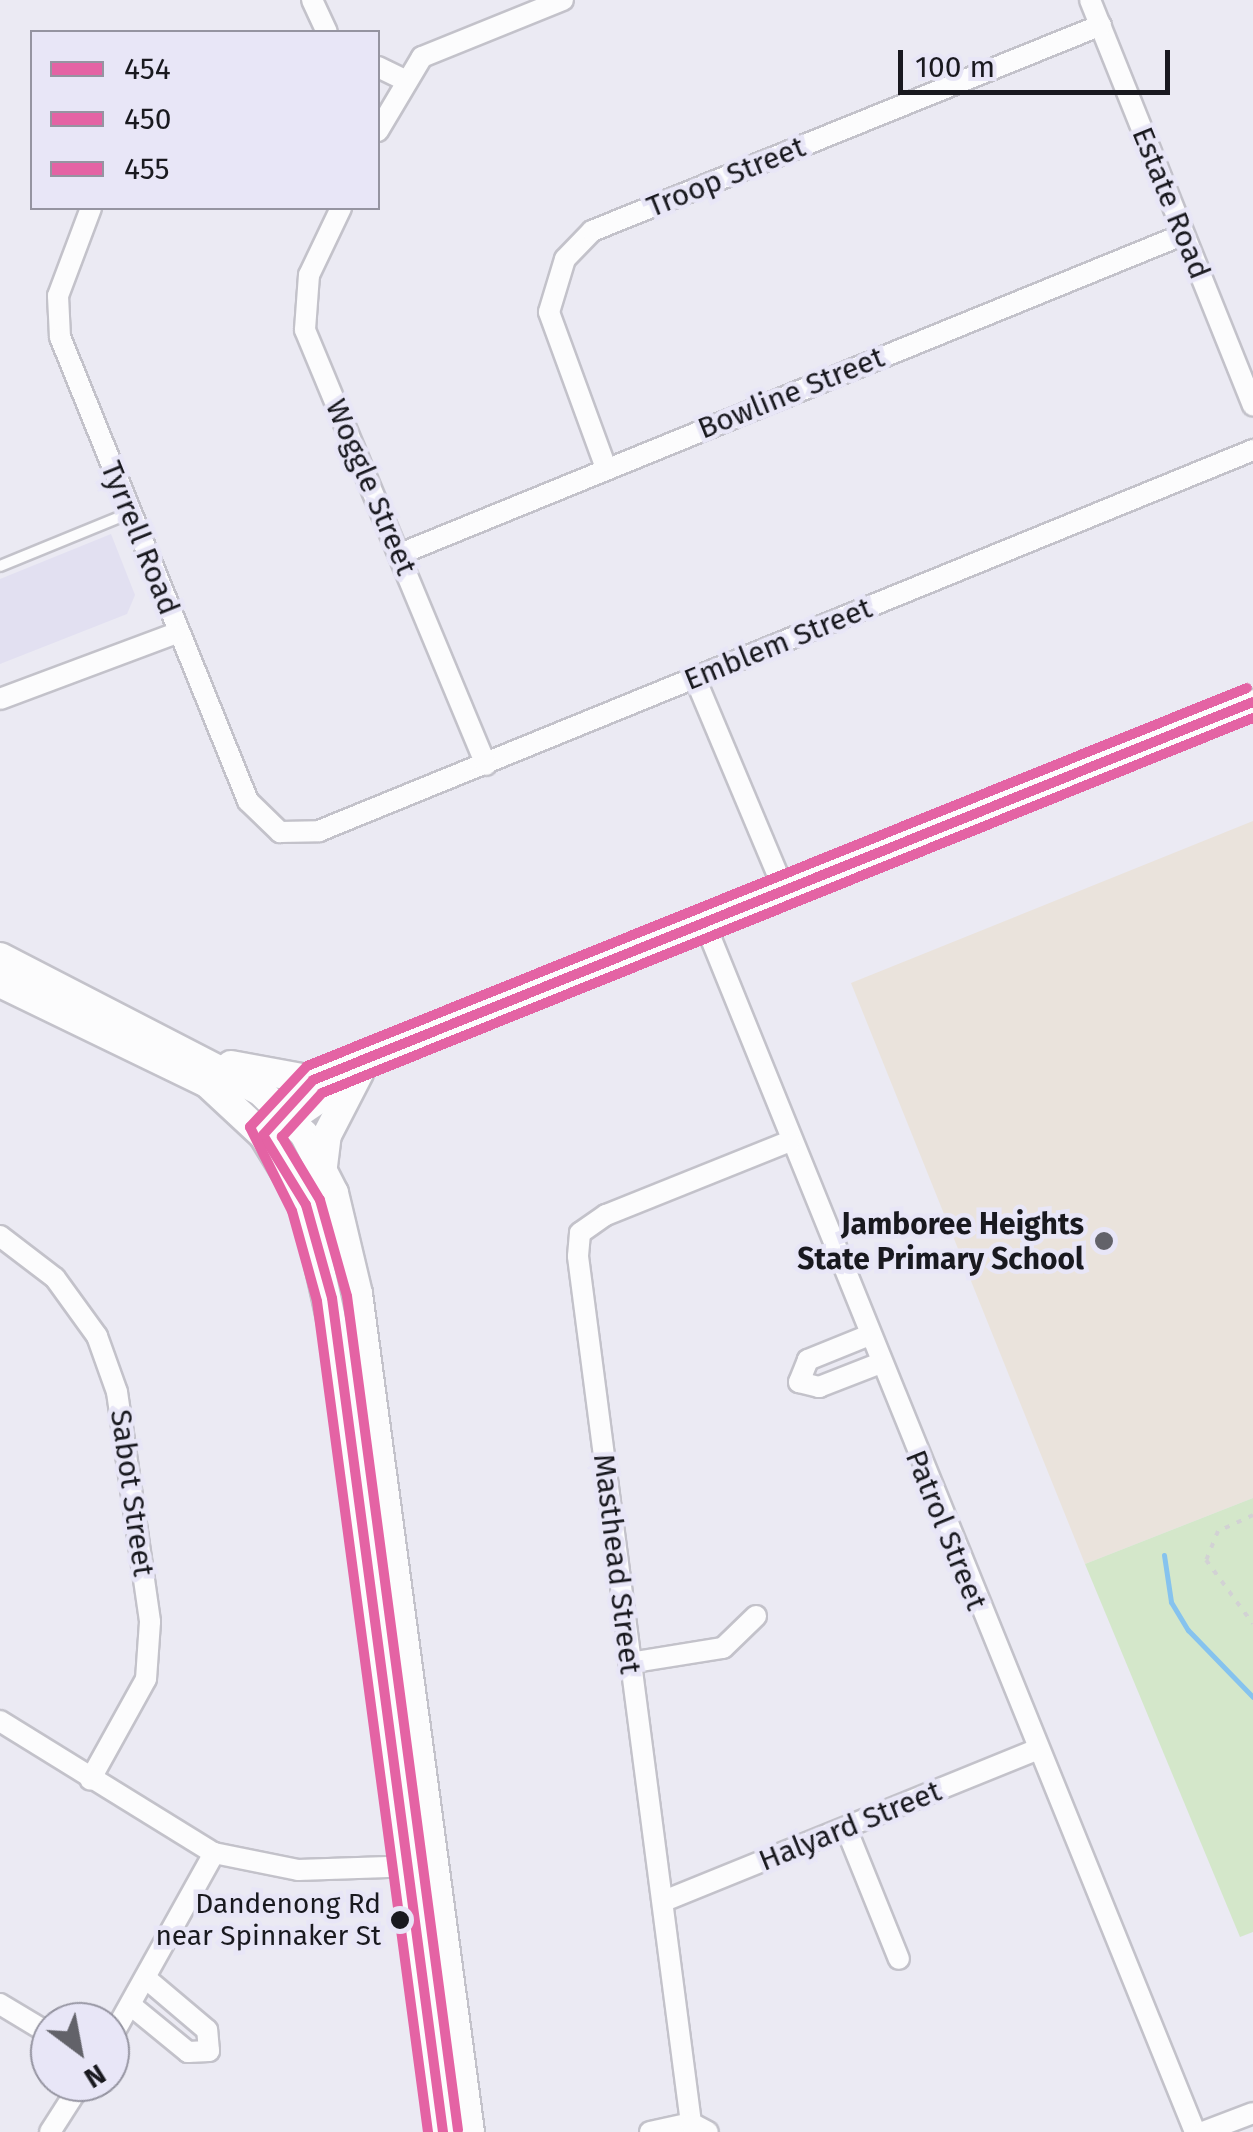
<!DOCTYPE html>
<html>
<head>
<meta charset="utf-8">
<style>
	body { margin:0 }
	#map { position:relative; width:1253px; height:2132px; overflow:hidden; background:#ebeaf3; font-family:"Fira Sans",sans-serif }
	div>[style] { position:absolute }
	.built>* { inset:0; background:#e2e0f1 }
	.education>* { inset:0; background:#eae3dc }
	.green>* { inset:0; background:#d4e7ca }
	.stream>* { height:5px; margin:-2.5px; padding:0 2.5px; transform-origin:2.5px; border-radius:2.5px; background:#86c3ee }
	.path>* { height:4px; margin-top:-2px; transform-origin:0; background:repeating-linear-gradient(90deg,#d2d2d4 0 5px,transparent 0 13px) }
	.roads { filter:drop-shadow(2px 0 #c3c2ca) drop-shadow(-2px 0 #c3c2ca) drop-shadow(0 2px #c3c2ca) drop-shadow(0 -2px #c3c2ca) }
	.service>* { height:10px; margin:-5px; padding:0 5px; transform-origin:5px; border-radius:5px; background:#fcfcfd }
	.minor>* { height:20px; margin:-10px; padding:0 10px; transform-origin:10px; border-radius:10px; background:#fcfcfd }
	.tertiary>* { height:25px; margin:-12.5px; padding:0 12.5px; transform-origin:12.5px; border-radius:12.5px; background:#fcfcfd }
	.secondary>* { height:28px; margin:-14px; padding:0 14px; transform-origin:14px; border-radius:14px; background:#fcfcfd }
	.bus-1>* { height:10px; margin:-5px; padding:0 5px; transform-origin:5px; border-radius:5px; background:#e463a4 }
	.bus-2>* { height:10px; margin:-5px; padding:0 5px; transform-origin:5px; border-radius:5px; background:#e463a4 }
	.bus-3>* { height:10px; margin:-5px; padding:0 5px; transform-origin:5px; border-radius:5px; background:#e463a4 }
	.dots>* { width:28px; height:28px; translate:-50% -50%; box-sizing:border-box; border:5px solid #e8e6f7; border-radius:50% }
	span { translate:-50% -50%; white-space:nowrap; text-align:center; line-height:1.15; -webkit-text-stroke:9px #e8e6f7; paint-order:stroke }
	.bus-label { font-size:28px; color:#19191f }
	.right { translate:-100% -50%; text-align:right }
	.street-label { font-size:30px; color:#19191f }
	.poi-label { font-size:30px; color:#19191f; font-weight:700 }
	.legend { position:absolute; left:30px; top:30px; width:350px; height:180px; box-sizing:border-box; background:#e8e6f7; border:2px solid #9594a1; margin:0; padding:12px 18px; list-style:none; font-size:30px; color:#19191f }
	.legend li { display:flex; align-items:center; gap:20px; height:50px }
	.legend b { width:50px; border:2px solid #9594a1 }
	.north { position:absolute; left:30px; top:2002px; width:100px; height:100px; box-sizing:border-box; background:#e8e6f7; border:2px solid #9594a1; border-radius:50%; rotate:148deg; font-size:28px; font-weight:700; line-height:40px; text-align:center; color:#19191f }
	.north::after { content:''; display:block; margin:auto; width:35px; height:45px; background:#626269; clip-path:polygon(50% 0,100% 100%,50% 72%,0 100%) }
	.scale { position:absolute; left:898px; top:50px; width:272px; height:45px; box-sizing:border-box; border:5px solid #19191f; border-top:0; padding-left:12px; font-size:30px; line-height:35px; white-space:nowrap; color:#19191f; -webkit-text-stroke:8px #e8e6f7; paint-order:stroke }
</style>
</head>
<body>
<div id="map">
	<div class="built">
		<div style="clip-path:polygon(111px 534px,135px 595px,127px 614px,0 664px,0 579px)"></div>
	</div>
	<div class="education">
		<div style="clip-path:polygon(1253px 821px,1253px 1498px,1085px 1564px,851px 983px)"></div>
	</div>
	<div class="green">
		<div style="clip-path:polygon(1253px 1498px,1253px 1932px,1240px 1937px,1085px 1564px)"></div>
	</div>
	<div class="stream">
		<div style="left:1164px;top:1555px;width:48px;rotate:81.5deg"></div>
		<div style="left:1171px;top:1602px;width:33px;rotate:59deg"></div>
		<div style="left:1188px;top:1630px;width:93px;rotate:45.9deg"></div>
	</div>
	<div class="path">
		<div style="left:1253px;top:1515px;width:38px;rotate:155deg"></div>
		<div style="left:1218px;top:1531px;width:31px;rotate:112deg"></div>
		<div style="left:1206px;top:1560px;width:79px;rotate:53.7deg"></div>
	</div>
	<div class="roads">
		<div class="service">
			<div style="left:0;top:566px;width:140px;rotate:-22.2deg"></div>
		</div>
		<div class="minor">
			<div style="left:312px;top:0;width:35px;rotate:65deg"></div>
			<div style="left:1090px;top:0;width:437px;rotate:68.1deg"></div>
			<div style="left:378px;top:67px;width:28px;rotate:26deg"></div>
			<div style="left:378px;top:131px;width:86px;rotate:-59.3deg"></div>
			<div style="left:422px;top:57px;width:152px;rotate:-22deg"></div>
			<div style="left:91px;top:208px;width:94px;rotate:110.6deg"></div>
			<div style="left:58px;top:296px;width:41px;rotate:87.2deg"></div>
			<div style="left:60px;top:337px;width:501px;rotate:67.94deg"></div>
			<div style="left:248px;top:801px;width:45px;rotate:44.1deg"></div>
			<div style="left:280px;top:832px;width:39px;rotate:-1deg"></div>
			<div style="left:319px;top:831px;width:1009px;rotate:-22.19deg"></div>
			<div style="left:341px;top:208px;width:74px;rotate:115.5deg"></div>
			<div style="left:309px;top:275px;width:55px;rotate:94.2deg"></div>
			<div style="left:305px;top:330px;width:471px;rotate:67.4deg"></div>
			<div style="left:606px;top:468px;width:166px;rotate:-110.1deg"></div>
			<div style="left:549px;top:312px;width:55px;rotate:-73.2deg"></div>
			<div style="left:565px;top:259px;width:39px;rotate:-46deg"></div>
			<div style="left:592px;top:231px;width:549px;rotate:-22.03deg"></div>
			<div style="left:400px;top:554px;width:845px;rotate:-22.19deg"></div>
			<div style="left:695px;top:678px;width:232px;rotate:67.2deg"></div>
			<div style="left:0;top:699px;width:191px;rotate:-20.5deg"></div>
			<div style="left:705px;top:924px;width:1304px;rotate:67.92deg"></div>
			<div style="left:0;top:1236px;width:69px;rotate:37.4deg"></div>
			<div style="left:55px;top:1278px;width:72px;rotate:54.1deg"></div>
			<div style="left:97px;top:1336px;width:59px;rotate:70.3deg"></div>
			<div style="left:117px;top:1392px;width:232px;rotate:81.8deg"></div>
			<div style="left:150px;top:1622px;width:57px;rotate:94deg"></div>
			<div style="left:146px;top:1679px;width:115px;rotate:119deg"></div>
			<div style="left:867px;top:1336px;width:64px;rotate:157.9deg"></div>
			<div style="left:808px;top:1360px;width:24px;rotate:112deg"></div>
			<div style="left:799px;top:1382px;width:21px;rotate:14deg"></div>
			<div style="left:819px;top:1387px;width:63px;rotate:-21.3deg"></div>
			<div style="left:629px;top:1663px;width:95px;rotate:-9.1deg"></div>
			<div style="left:723px;top:1648px;width:46px;rotate:-44.1deg"></div>
			<div style="left:0;top:1721px;width:251px;rotate:31.7deg"></div>
			<div style="left:214px;top:1853px;width:86px;rotate:11.4deg"></div>
			<div style="left:298px;top:1870px;width:120px;rotate:-1.9deg"></div>
			<div style="left:846px;top:1828px;width:141px;rotate:68deg"></div>
			<div style="left:664px;top:1901px;width:401px;rotate:-22.1deg"></div>
			<div style="left:0;top:2004px;width:58px;rotate:31deg"></div>
			<div style="left:133px;top:2007px;width:71px;rotate:39.3deg"></div>
			<div style="left:188px;top:2052px;width:21px;rotate:-3deg"></div>
			<div style="left:209px;top:2051px;width:21px;rotate:-95deg"></div>
			<div style="left:207px;top:2030px;width:76px;rotate:-139.8deg"></div>
			<div style="left:110px;top:2040px;width:214px;rotate:-60.9deg"></div>
			<div style="left:691px;top:2123px;width:874px;rotate:-97.43deg"></div>
			<div style="left:578px;top:1256px;width:23px;rotate:-85deg"></div>
			<div style="left:580px;top:1233px;width:32px;rotate:-35deg"></div>
			<div style="left:606px;top:1215px;width:198px;rotate:-21.9deg"></div>
			<div style="left:50px;top:2132px;width:59px;rotate:-57.4deg"></div>
			<div style="left:650px;top:2132px;width:42px;rotate:-12.4deg"></div>
			<div style="left:691px;top:2123px;width:19px;rotate:28deg"></div>
			<div style="left:1203px;top:2132px;width:53px;rotate:-20.8deg"></div>
		</div>
		<div class="tertiary">
			<div style="left:270px;top:1123px;width:61px;rotate:-45deg"></div>
			<div style="left:313px;top:1080px;width:1013px;rotate:-21.91deg"></div>
			<div style="left:275px;top:1130px;width:99px;rotate:-34.3deg"></div>
		</div>
		<div class="secondary">
			<div style="left:0;top:957px;width:294px;rotate:27.3deg"></div>
			<div style="left:261px;top:1092px;width:60px;rotate:44.3deg"></div>
			<div style="left:304px;top:1134px;width:66px;rotate:63deg"></div>
			<div style="left:334px;top:1193px;width:104px;rotate:76.6deg"></div>
			<div style="left:358px;top:1294px;width:845px;rotate:82.39deg"></div>
			<div style="left:0;top:983px;width:230px;rotate:25.8deg"></div>
			<div style="left:207px;top:1083px;width:76px;rotate:42.9deg"></div>
			<div style="left:263px;top:1135px;width:82px;rotate:58.4deg"></div>
			<div style="left:306px;top:1205px;width:181px;rotate:77.6deg"></div>
			<div style="left:345px;top:1382px;width:756px;rotate:82.56deg"></div>
			<div style="left:231px;top:1065px;width:83px;rotate:10.4deg"></div>
			<div style="left:323px;top:1166px;width:31px;rotate:-83deg"></div>
			<div style="left:327px;top:1135px;width:70px;rotate:-62.7deg"></div>
		</div>
	</div>
	<div class="bus-1">
		<div style="left:443px;top:2132px;width:841px;rotate:-97.58deg"></div>
		<div style="left:332px;top:1298px;width:97px;rotate:-105.6deg"></div>
		<div style="left:306px;top:1205px;width:82px;rotate:-121.6deg"></div>
		<div style="left:263px;top:1135px;width:74px;rotate:-47.7deg"></div>
		<div style="left:313px;top:1080px;width:1013px;rotate:-21.91deg"></div>
	</div>
	<div class="bus-2">
		<div style="left:458px;top:2130px;width:841px;rotate:-97.58deg"></div>
		<div style="left:347px;top:1296px;width:100px;rotate:-105.7deg"></div>
		<div style="left:320px;top:1200px;width:74px;rotate:-121.1deg"></div>
		<div style="left:282px;top:1137px;width:59px;rotate:-47.7deg"></div>
		<div style="left:322px;top:1093px;width:1004px;rotate:-21.94deg"></div>
	</div>
	<div class="bus-3">
		<div style="left:428px;top:2132px;width:838px;rotate:-97.61deg"></div>
		<div style="left:317px;top:1301px;width:93px;rotate:-105.5deg"></div>
		<div style="left:292px;top:1211px;width:94px;rotate:-116.6deg"></div>
		<div style="left:250px;top:1127px;width:83px;rotate:-46.9deg"></div>
		<div style="left:307px;top:1066px;width:1013px;rotate:-21.91deg"></div>
	</div>
	<div class="dots">
		<div style="left:1104px;top:1241px;background:#626269"></div>
		<div style="left:400px;top:1920px;background:#19191f"></div>
	</div>
	<div class="bus-label">
		<span class="right" style="left:381px;top:1920px">Dandenong Rd<br>near Spinnaker St</span>
	</div>
	<div class="street-label">
		<span style="left:726px;top:177px;rotate:-22deg">Troop Street</span>
		<span style="left:1171px;top:203px;rotate:68deg">Estate Road</span>
		<span style="left:791px;top:393px;rotate:-22deg">Bowline Street</span>
		<span style="left:371px;top:487px;rotate:67deg">Woggle Street</span>
		<span style="left:140px;top:538px;rotate:68deg">Tyrrell Road</span>
		<span style="left:778px;top:644px;rotate:-22deg">Emblem Street</span>
		<span style="left:132px;top:1493px;rotate:82deg">Sabot Street</span>
		<span style="left:946px;top:1530px;rotate:68deg">Patrol Street</span>
		<span style="left:617px;top:1564px;rotate:83deg">Masthead Street</span>
		<span style="left:850px;top:1826px;rotate:-22deg">Halyard Street</span>
	</div>
	<div class="poi-label">
		<span class="right" style="left:1084px;top:1241px">Jamboree Heights<br>State Primary School</span>
	</div>
	<ul class="legend">
	<li><b style="height:12px;background:#e463a4"></b>454</li>
	<li><b style="height:12px;background:#e463a4"></b>450</li>
	<li><b style="height:12px;background:#e463a4"></b>455</li>
	</ul>
	<div class="north">N</div>
	<div class="scale">100 m</div>
</div>
</body>
</html>
